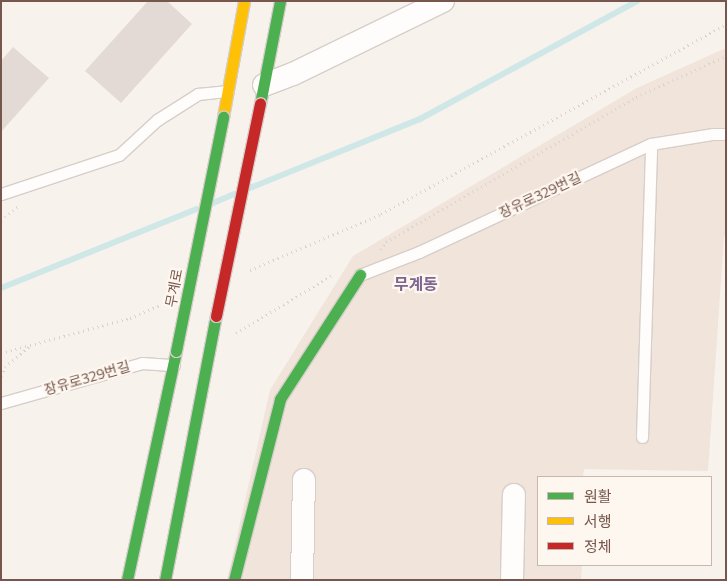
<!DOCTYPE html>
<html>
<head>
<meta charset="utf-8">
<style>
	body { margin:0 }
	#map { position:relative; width:727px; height:581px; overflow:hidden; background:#f8f2ed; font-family:Commissioner,"Noto Sans KR",sans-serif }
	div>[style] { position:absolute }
	.residential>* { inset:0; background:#f0e4db }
	.stream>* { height:6px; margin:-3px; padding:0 3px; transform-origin:3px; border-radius:3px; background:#cfe8e7 }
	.building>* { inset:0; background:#e4dad5 }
	.path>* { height:3px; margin-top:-1.5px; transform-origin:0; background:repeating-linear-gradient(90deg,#dad1d0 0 1px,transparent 0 5px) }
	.roads { filter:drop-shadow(1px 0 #d6ceca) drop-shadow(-1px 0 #d6ceca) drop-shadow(0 1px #d6ceca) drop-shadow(0 -1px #d6ceca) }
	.lane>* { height:11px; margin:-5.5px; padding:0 5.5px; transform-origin:5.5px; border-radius:5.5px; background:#fefdfc }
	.street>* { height:22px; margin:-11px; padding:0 11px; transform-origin:11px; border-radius:11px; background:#fefdfc }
	.fast>* { height:11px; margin:-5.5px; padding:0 5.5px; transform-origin:5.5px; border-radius:5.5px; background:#4caf50 }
	.slow>* { height:11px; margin:-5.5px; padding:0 5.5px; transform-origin:5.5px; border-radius:5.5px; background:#ffc107 }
	.bridges { filter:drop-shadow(1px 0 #d7ceca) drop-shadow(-1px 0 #d7ceca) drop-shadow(0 1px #d7ceca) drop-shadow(0 -1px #d7ceca) }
	.fast-bridge>* { height:11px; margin:-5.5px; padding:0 5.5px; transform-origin:5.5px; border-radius:5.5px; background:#4caf50 }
	.jam-bridge>* { height:11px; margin:-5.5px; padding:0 5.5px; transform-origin:5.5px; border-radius:5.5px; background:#c62828 }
	span { translate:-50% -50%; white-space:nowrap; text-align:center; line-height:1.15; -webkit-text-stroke:4.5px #fef7ef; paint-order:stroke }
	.street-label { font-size:14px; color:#76564d }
	.quarter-label { font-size:16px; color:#7d6592; font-weight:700 }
	.frame { position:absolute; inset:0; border:2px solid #76564d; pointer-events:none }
	.legend { position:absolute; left:537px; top:476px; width:175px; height:90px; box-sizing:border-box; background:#fef7ef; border:1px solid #c8b7ae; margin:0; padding:6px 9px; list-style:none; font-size:15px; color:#76564d }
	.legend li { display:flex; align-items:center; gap:10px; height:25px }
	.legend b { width:25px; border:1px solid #c8b7ae }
</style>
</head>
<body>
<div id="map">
	<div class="residential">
		<div style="clip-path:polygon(726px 48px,726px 236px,724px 236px,708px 471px,584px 469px,583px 477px,538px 477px,538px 565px,582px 565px,581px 580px,227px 580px,270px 390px,353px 256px,637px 88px)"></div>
	</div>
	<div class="stream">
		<div style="left:250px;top:188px;width:183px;rotate:-22.1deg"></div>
		<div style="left:420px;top:119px;width:247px;rotate:-28.5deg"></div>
		<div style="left:213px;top:203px;width:23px;rotate:-23deg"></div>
		<div style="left:1px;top:288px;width:211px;rotate:-22deg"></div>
	</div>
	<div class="building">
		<div style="clip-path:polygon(148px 1px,167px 1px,192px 24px,121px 103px,85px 71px)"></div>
		<div style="clip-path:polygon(13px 47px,49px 78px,1px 132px,1px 61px)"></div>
	</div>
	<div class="path">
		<div style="left:1px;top:220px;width:24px;rotate:-38deg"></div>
		<div style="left:380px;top:249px;width:9px;rotate:-49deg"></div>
		<div style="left:386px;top:242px;width:289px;rotate:-30.1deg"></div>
		<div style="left:636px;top:97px;width:99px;rotate:-24.5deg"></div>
		<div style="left:250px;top:270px;width:142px;rotate:-23.1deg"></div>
		<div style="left:381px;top:214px;width:394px;rotate:-28.8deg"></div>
		<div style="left:236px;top:333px;width:111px;rotate:-31deg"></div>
		<div style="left:1px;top:353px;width:134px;rotate:-15.2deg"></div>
		<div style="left:130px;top:318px;width:34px;rotate:-23deg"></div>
		<div style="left:1px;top:376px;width:10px;rotate:-66deg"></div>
		<div style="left:5px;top:367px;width:34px;rotate:-40deg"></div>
	</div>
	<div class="roads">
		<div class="lane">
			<div style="left:1px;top:194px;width:124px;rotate:-18.3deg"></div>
			<div style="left:119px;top:155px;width:52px;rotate:-42.6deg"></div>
			<div style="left:157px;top:120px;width:49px;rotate:-32.4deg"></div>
			<div style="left:198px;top:94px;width:30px;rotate:-6deg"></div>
			<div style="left:360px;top:275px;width:63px;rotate:-21.3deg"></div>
			<div style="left:419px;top:252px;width:256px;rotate:-25deg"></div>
			<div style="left:651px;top:144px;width:63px;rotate:-9.2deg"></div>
			<div style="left:713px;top:134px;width:13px"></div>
			<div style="left:1px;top:403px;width:147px;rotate:-15.8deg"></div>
			<div style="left:142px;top:363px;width:32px;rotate:4deg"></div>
			<div style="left:642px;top:437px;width:293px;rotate:-88.2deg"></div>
		</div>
		<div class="street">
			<div style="left:264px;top:85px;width:31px;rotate:-21deg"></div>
			<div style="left:293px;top:74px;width:167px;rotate:-26deg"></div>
			<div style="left:302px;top:580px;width:100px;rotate:-88.9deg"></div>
			<div style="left:512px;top:580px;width:85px;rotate:-88.7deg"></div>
		</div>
		<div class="fast">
			<div style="left:260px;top:104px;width:105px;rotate:-79deg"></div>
			<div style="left:127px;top:580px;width:234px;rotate:-77.9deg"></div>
			<div style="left:165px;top:580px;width:269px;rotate:-79.1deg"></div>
			<div style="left:234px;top:580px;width:187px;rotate:-75.7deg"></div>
			<div style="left:280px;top:399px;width:148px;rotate:-57.2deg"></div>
		</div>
		<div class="slow">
			<div style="left:223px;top:117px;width:118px;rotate:-79.7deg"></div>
		</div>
	</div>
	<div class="bridges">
		<div class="fast-bridge">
			<div style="left:176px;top:351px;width:239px;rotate:-78.6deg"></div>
		</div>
		<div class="jam-bridge">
			<div style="left:216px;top:316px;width:217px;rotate:-78.3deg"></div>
		</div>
	</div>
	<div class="street-label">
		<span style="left:540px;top:195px;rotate:-25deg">장유로329번길</span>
		<span style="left:174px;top:288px;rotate:-79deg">무계로</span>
		<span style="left:87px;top:378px;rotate:-16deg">장유로329번길</span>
	</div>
	<div class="quarter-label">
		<span style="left:416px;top:284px">무계동</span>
	</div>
	<div class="frame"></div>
	<ul class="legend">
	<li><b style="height:6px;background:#4caf50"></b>원활</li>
	<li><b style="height:6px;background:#ffc107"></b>서행</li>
	<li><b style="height:6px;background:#c62828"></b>정체</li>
	</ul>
</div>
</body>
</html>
